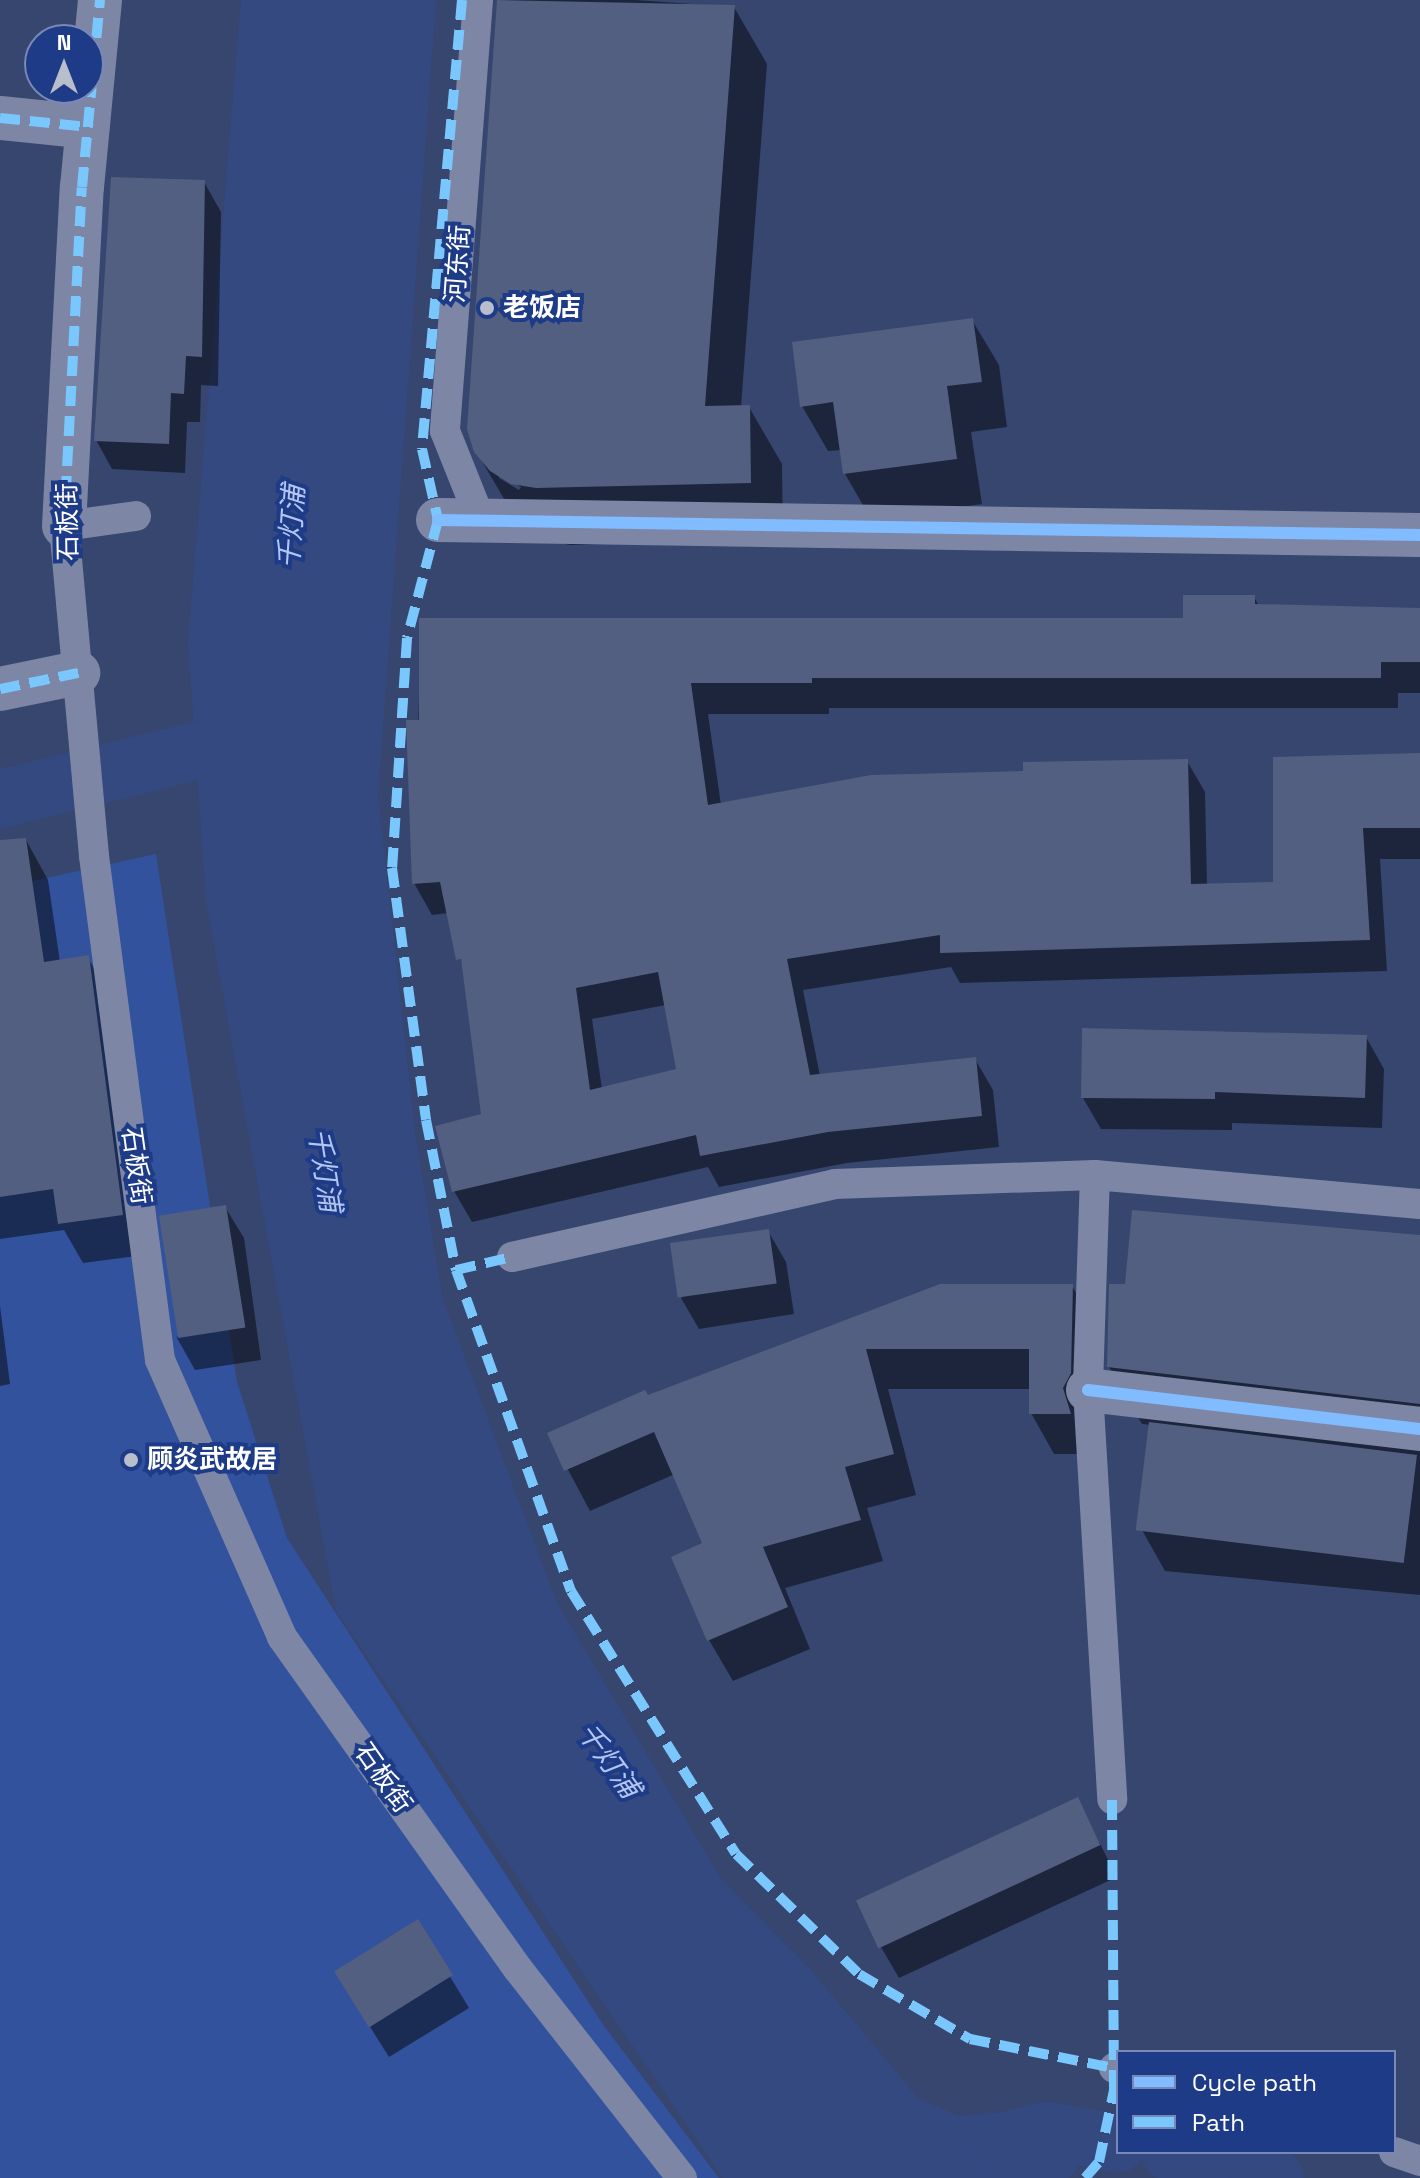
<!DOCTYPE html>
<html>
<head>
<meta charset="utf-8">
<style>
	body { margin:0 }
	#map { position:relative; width:1420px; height:2178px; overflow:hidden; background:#36466f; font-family:"Space Grotesk","Noto Sans SC",sans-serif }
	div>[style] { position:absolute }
	.green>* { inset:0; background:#32529e }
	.water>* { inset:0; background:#344980 }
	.shadow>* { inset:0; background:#0007 }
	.canal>* { height:58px; margin:-29px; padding:0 29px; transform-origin:29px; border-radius:29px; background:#344980 }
	.building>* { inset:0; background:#525f80; transform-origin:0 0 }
	.lane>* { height:30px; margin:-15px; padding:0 15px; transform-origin:15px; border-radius:15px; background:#7d87a5 }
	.street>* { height:44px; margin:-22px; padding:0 22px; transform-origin:22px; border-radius:22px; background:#7d87a5 }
	.quiet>* { height:10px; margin-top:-5px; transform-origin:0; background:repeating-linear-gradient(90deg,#7ac7fe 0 20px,transparent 0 30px) }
	.cycleway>* { height:12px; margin:-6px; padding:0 6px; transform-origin:6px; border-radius:6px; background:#80bcff }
	.dots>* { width:22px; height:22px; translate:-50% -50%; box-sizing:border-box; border:4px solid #1e3b87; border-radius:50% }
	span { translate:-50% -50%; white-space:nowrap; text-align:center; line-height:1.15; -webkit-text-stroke:8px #1e3b87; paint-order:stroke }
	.street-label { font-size:26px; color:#fff }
	.poi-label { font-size:26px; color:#fff; font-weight:700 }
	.left { translate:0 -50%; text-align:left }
	.water-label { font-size:28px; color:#b3c6f2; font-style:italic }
	.legend { position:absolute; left:1116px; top:2050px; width:280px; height:104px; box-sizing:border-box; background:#1e3b87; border:2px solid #7889b7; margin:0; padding:10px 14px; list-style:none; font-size:24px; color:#fff }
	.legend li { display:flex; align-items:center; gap:16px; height:40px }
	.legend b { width:40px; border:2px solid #7889b7 }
	.north { position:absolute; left:24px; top:24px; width:80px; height:80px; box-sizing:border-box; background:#1e3b87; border:2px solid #7889b7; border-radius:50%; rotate:0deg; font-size:22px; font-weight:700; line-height:32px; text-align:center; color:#fff }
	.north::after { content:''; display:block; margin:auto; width:28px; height:36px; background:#b9becd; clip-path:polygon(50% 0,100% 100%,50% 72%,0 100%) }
</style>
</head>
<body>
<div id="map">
	<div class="green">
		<div style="clip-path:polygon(156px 854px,237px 1382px,287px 1538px,604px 2026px,719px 2178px,0 2178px,0 888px)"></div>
	</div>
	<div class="water">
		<div style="clip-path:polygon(241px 0,436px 0,378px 795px,415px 1131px,443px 1300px,558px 1605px,722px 1880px,810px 1969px,918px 2098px,959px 2116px,1043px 2108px,1079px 2141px,1078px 2169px,1069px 2178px,723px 2178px,336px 1611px,206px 901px,188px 642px)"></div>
	</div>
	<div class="shadow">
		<div style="clip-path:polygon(evenodd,499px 0,636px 0,734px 7px,767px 64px,741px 407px,749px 407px,782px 464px,783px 539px,570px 545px,546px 540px,510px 509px,476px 451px,469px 428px,499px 0,499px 474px,521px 487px,519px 490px,499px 478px,499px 474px)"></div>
		<div style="clip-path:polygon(204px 182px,221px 212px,218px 386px,201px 385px,200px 422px,187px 422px,185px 473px,112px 469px,96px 440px)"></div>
		<div style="clip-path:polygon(972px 320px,999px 365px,1007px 427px,971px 432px,982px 504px,871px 519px,845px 474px,842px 450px,828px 451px,802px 406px)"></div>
		<div style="clip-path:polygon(evenodd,1254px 597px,1259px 606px,1420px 610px,1420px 693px,1398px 693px,1398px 708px,829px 708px,829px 714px,708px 714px,721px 805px,1187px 761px,1205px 792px,1207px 885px,1275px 884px,1420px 753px,1420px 859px,1380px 859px,1387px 971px,960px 983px,951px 967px,803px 990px,820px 1076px,975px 1059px,993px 1090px,999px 1147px,847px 1163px,719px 1187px,708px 1167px,472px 1222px,454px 1191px,483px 1116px,464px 971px,448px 913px,432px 915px,414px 883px,421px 620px,1185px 620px,1254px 597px,666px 1005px,679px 1070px,602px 1089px,592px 1019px,666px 1005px)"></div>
		<div style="clip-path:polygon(26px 840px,48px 880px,60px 962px,88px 958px,111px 997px,144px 1255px,83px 1263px,64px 1230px,0 1239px,0 844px)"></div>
		<div style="clip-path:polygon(1366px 1037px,1384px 1069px,1382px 1128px,1232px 1123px,1232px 1130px,1101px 1129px,1083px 1098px)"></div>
		<div style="clip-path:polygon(225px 1207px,244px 1238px,261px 1360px,195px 1370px,177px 1338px)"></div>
		<div style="clip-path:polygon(768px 1231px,786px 1262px,794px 1314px,699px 1329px,681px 1298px)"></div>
		<div style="clip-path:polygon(1420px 1237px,1420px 1595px,1165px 1571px,1142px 1530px,1151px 1425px,1142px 1424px,1109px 1367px,1127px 1286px)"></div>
		<div style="clip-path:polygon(1072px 1286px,1096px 1327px,1093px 1454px,1054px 1454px,1031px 1413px,1031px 1389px,888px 1389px,916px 1495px,867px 1508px,883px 1561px,785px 1588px,810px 1649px,733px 1681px,709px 1640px,704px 1544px,675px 1474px,590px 1511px,549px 1434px,647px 1397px)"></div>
		<div style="clip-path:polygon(0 1306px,10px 1384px,0 1386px)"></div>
		<div style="clip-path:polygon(1077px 1799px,1117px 1877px,899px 1978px,881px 1947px)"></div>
		<div style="clip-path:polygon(417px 1922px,469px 2008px,389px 2057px,355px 2003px)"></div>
	</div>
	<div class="canal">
		<div style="left:0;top:799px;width:202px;rotate:-13.8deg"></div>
		<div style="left:995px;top:2143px;width:53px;rotate:-13deg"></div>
		<div style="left:1047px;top:2131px;width:72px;rotate:9.6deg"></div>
		<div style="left:1170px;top:2152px;width:89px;rotate:9.7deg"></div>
		<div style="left:1258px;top:2167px;width:20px;rotate:33deg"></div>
	</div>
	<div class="building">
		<div style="clip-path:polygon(497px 0,735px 5px,705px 406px,750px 405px,751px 483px,536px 488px,511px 484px,490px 471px,474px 452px,467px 429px)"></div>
		<div style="clip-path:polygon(111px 177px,205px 180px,202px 357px,186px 356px,184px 394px,171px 393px,169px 444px,94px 441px)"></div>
		<div style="clip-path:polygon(973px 318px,982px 382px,947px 386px,957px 459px,843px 474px,833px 402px,800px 407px,792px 342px)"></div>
		<div style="clip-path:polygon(evenodd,1183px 595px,1255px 595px,1255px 604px,1420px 608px,1420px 662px,1381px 662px,1381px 678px,812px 678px,812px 683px,691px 683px,708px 805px,871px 775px,1023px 771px,1023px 762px,1188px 759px,1191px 884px,1273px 882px,1273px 757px,1420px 753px,1420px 828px,1363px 828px,1370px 940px,940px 953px,940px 935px,787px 959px,810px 1075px,976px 1057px,982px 1116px,828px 1132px,700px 1156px,696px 1135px,452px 1192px,435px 1126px,481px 1114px,461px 959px,456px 960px,440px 882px,412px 884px,406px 720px,419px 720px,419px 618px,1183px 618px,1183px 595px,658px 972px,676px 1069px,590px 1090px,576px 988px,658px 972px)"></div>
		<div style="clip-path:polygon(26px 838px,44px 962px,89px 955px,123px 1215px,58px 1224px,53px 1189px,0 1197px,0 840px)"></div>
		<div style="clip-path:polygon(1082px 1028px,1367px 1035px,1365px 1098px,1215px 1092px,1215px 1099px,1081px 1098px)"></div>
		<div style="left:226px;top:1205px;width:124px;height:68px;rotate:81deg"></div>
		<div style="clip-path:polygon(1132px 1210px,1420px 1235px,1420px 1404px,1107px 1367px,1109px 1284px,1125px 1284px)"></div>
		<div style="left:769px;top:1229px;width:55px;height:100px;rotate:82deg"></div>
		<div style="clip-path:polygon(940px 1284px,1073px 1284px,1071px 1373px,1063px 1388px,1071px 1414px,1029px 1414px,1029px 1349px,866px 1349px,894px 1454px,845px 1467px,861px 1520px,763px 1547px,788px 1607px,707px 1641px,671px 1557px,702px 1543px,654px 1432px,564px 1471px,547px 1433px,645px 1390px,648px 1395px)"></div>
		<div style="left:1149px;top:1422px;width:270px;height:109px;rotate:7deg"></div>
		<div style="left:1078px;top:1797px;width:53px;height:245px;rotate:65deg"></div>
		<div style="left:418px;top:1919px;width:66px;height:99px;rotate:58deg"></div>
	</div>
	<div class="lane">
		<div style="left:478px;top:0;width:432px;rotate:94.4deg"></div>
		<div style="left:445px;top:431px;width:97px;rotate:68.2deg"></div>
		<div style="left:136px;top:516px;width:73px;rotate:172.1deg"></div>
		<div style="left:64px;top:526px;width:331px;rotate:84.8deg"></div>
		<div style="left:94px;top:856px;width:508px;rotate:82.54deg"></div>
		<div style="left:160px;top:1360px;width:303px;rotate:66.2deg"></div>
		<div style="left:282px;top:1637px;width:407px;rotate:54.6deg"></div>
		<div style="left:518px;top:1969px;width:266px;rotate:51.9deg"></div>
		<div style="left:1095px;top:1175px;width:215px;rotate:91.9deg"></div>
		<div style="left:1088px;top:1390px;width:410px;rotate:86.6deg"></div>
		<div style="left:512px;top:1257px;width:331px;rotate:-12.7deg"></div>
		<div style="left:835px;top:1184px;width:260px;rotate:-2deg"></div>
		<div style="left:1095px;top:1175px;width:326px;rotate:5.1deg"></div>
		<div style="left:1114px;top:2068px;width:4px"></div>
		<div style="left:1394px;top:2152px;width:28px;rotate:19deg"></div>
	</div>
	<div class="street">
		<div style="left:0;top:118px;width:88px;rotate:5.8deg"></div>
		<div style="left:438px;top:520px;width:982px;rotate:0.88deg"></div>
		<div style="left:64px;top:526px;width:339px;rotate:-87deg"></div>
		<div style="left:82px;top:187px;width:188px;rotate:-84.5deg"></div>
		<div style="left:0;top:689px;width:80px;rotate:-11.6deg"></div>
		<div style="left:1088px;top:1390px;width:334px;rotate:6.7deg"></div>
	</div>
	<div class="quiet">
		<div style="left:462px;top:0;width:451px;rotate:95.1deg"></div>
		<div style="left:422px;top:449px;width:73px;rotate:77.3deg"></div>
		<div style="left:438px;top:520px;width:122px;rotate:104.7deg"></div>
		<div style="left:407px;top:638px;width:230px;rotate:93.7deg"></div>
		<div style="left:392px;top:868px;width:254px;rotate:82.3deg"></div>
		<div style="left:426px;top:1120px;width:153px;rotate:78.7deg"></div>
		<div style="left:456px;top:1270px;width:341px;rotate:70.3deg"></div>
		<div style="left:571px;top:1591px;width:310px;rotate:57.9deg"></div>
		<div style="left:736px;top:1854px;width:172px;rotate:44.3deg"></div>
		<div style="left:859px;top:1974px;width:129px;rotate:30.4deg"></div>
		<div style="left:970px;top:2039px;width:147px;rotate:11.4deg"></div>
		<div style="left:0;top:118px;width:88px;rotate:5.8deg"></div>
		<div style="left:64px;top:526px;width:339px;rotate:-87deg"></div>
		<div style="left:82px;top:187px;width:188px;rotate:-84.5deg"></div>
		<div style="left:0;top:689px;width:80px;rotate:-11.6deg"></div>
		<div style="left:456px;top:1270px;width:57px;rotate:-13.1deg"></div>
		<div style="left:1085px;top:2178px;width:21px;rotate:-49deg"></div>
		<div style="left:1099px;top:2162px;width:74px;rotate:-78.2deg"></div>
		<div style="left:1114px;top:2090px;width:291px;rotate:-90.4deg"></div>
	</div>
	<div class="cycleway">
		<div style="left:438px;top:520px;width:982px;rotate:0.88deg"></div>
		<div style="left:1088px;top:1390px;width:334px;rotate:6.7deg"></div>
	</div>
	<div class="dots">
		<div style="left:487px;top:308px;background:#b9becd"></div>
		<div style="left:131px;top:1460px;background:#b9becd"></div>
	</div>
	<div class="street-label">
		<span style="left:458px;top:264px;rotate:-86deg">河东街</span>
		<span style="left:68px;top:522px;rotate:-91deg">石板街</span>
		<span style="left:136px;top:1166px;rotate:82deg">石板街</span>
		<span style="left:383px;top:1778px;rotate:55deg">石板街</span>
	</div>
	<div class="poi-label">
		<span class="left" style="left:503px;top:308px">老饭店</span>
		<span class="left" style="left:147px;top:1460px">顾炎武故居</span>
	</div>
	<div class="water-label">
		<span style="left:291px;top:527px;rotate:-86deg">千灯浦</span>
		<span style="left:325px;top:1170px;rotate:81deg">千灯浦</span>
		<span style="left:609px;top:1760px;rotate:54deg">千灯浦</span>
	</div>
	<ul class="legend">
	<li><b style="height:10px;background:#80bcff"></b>Cycle path</li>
	<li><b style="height:10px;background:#7ac7fe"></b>Path</li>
	</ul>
	<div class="north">N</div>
</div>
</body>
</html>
